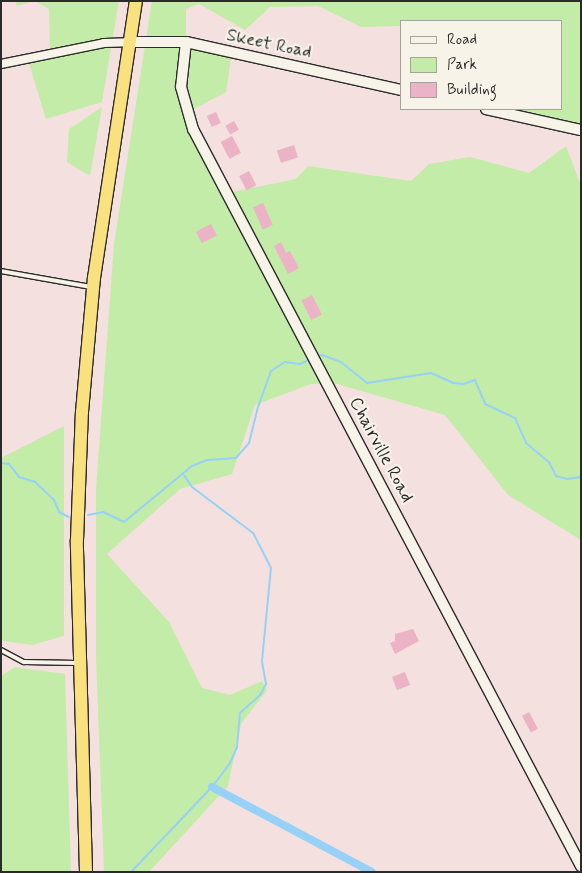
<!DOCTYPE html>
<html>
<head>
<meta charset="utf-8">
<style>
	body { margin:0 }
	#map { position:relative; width:582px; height:873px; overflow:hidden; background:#f4e0de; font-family:Mynerve,sans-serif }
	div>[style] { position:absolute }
	.green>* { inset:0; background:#c2eca8 }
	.stream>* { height:2px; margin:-1px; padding:0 1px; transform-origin:1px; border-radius:1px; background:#97d1f7 }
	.canal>* { height:8px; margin:-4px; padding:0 4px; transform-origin:4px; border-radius:4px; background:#97d1f7 }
	.building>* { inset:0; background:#ecb3c6; transform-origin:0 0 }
	.roads { filter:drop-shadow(1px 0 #2b2b2b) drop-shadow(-1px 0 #2b2b2b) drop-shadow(0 1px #2b2b2b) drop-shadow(0 -1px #2b2b2b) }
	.service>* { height:4px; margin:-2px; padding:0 2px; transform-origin:2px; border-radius:2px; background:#f7f3e8 }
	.minor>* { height:8px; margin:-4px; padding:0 4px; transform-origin:4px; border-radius:4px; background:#f7f3e8 }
	.tertiary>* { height:10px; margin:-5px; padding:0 5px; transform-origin:5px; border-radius:5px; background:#f7f3e8 }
	.trunk>* { height:12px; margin:-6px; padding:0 6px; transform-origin:6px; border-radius:6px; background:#fae180 }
	span { translate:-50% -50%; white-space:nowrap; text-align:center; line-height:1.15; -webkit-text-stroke:4.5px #f7f3e8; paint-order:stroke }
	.street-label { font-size:18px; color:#2b2b2b }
	.frame { position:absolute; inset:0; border:2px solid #2b2b2b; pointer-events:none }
	.legend { position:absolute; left:400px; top:20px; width:162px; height:90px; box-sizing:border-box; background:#f7f3e8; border:1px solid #a5a39c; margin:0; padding:6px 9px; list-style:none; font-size:15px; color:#2b2b2b }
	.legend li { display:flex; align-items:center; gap:10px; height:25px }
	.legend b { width:25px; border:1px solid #a5a39c }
</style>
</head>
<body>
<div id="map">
	<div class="green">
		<div style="clip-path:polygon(15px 1px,119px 1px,102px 102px,46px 119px,27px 57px,50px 52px,49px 9px,35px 1px,17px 6px)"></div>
		<div style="clip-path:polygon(152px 1px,581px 1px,581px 132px,481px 109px,561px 109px,561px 21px,401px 21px,401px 26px,361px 27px,318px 6px,270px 7px,245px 30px,199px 4px,186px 9px,186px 43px,232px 51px,226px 92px,188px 112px,227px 193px,296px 179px,308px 166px,411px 181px,429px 164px,470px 157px,529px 173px,566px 146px,581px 186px,581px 540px,508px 495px,445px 415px,337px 384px,311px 384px,255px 405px,232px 474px,180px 489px,107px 554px,169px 622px,202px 688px,230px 695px,262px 681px,267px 690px,241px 724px,228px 786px,149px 872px,104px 872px,96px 656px,96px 489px,114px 244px)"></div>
		<div style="clip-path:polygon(102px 107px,90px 176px,67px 162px,69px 129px)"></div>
		<div style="clip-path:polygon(64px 426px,64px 636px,32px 645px,4px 641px,1px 638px,1px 458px)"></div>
		<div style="clip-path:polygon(15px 667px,65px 674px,71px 872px,1px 872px,1px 676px)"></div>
	</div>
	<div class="stream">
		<div style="left:316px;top:357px;width:6px;rotate:-18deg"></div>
		<div style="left:322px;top:355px;width:20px;rotate:20deg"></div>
		<div style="left:341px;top:362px;width:33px;rotate:39deg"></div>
		<div style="left:367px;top:383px;width:65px;rotate:-8.9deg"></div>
		<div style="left:431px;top:373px;width:24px;rotate:24deg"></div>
		<div style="left:453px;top:383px;width:10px;rotate:6deg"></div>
		<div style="left:463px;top:384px;width:13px;rotate:-18deg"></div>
		<div style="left:475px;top:380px;width:26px;rotate:67deg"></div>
		<div style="left:485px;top:404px;width:33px;rotate:25deg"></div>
		<div style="left:515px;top:418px;width:27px;rotate:66deg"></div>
		<div style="left:526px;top:443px;width:30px;rotate:40deg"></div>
		<div style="left:549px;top:462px;width:16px;rotate:63deg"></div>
		<div style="left:556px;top:476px;width:11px;rotate:15deg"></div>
		<div style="left:567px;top:479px;width:14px;rotate:-8deg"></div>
		<div style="left:1px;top:463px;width:8px;rotate:7deg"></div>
		<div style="left:9px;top:464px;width:16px;rotate:52deg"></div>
		<div style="left:19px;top:477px;width:17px;rotate:17deg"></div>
		<div style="left:35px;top:482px;width:26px;rotate:43deg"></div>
		<div style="left:54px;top:500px;width:13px;rotate:67deg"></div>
		<div style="left:59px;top:512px;width:11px;rotate:27deg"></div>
		<div style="left:88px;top:515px;width:15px;rotate:-11deg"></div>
		<div style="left:103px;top:512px;width:23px;rotate:25deg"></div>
		<div style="left:124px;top:522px;width:88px;rotate:-39.5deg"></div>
		<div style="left:192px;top:466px;width:16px;rotate:-22deg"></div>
		<div style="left:207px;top:460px;width:29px;rotate:-4deg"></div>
		<div style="left:236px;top:458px;width:20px;rotate:-49deg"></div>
		<div style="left:249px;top:443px;width:34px;rotate:-76deg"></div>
		<div style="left:257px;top:410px;width:41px;rotate:-70.3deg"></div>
		<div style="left:271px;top:371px;width:17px;rotate:-33deg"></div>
		<div style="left:285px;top:362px;width:15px;rotate:8deg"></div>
		<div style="left:300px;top:364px;width:10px;rotate:-24deg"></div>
		<div style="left:131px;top:872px;width:117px;rotate:-46.4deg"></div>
		<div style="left:212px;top:787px;width:30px;rotate:-53deg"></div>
		<div style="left:230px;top:763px;width:17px;rotate:-66deg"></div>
		<div style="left:237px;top:747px;width:34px;rotate:-85deg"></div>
		<div style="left:240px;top:713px;width:27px;rotate:-42deg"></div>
		<div style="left:260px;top:695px;width:13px;rotate:-61deg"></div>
		<div style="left:266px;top:684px;width:23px;rotate:-100deg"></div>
		<div style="left:262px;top:661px;width:93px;rotate:-84.5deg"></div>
		<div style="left:271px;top:568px;width:39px;rotate:-117deg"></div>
		<div style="left:253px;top:533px;width:76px;rotate:-143deg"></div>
		<div style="left:192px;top:487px;width:14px;rotate:-124deg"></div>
	</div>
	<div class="canal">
		<div style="left:212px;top:787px;width:181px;rotate:28deg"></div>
	</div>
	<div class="building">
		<div style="left:216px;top:112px;width:12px;height:10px;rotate:66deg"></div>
		<div style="left:234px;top:121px;width:10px;height:10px;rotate:61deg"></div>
		<div style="left:232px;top:136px;width:19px;height:13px;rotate:62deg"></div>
		<div style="left:294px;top:145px;width:13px;height:18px;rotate:72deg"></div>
		<div style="left:249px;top:171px;width:16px;height:11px;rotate:63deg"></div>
		<div style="left:263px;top:203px;width:24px;height:11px;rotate:66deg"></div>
		<div style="left:211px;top:224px;width:13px;height:17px;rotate:63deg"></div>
		<div style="clip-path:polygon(281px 242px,286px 253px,290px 251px,299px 268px,288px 274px,274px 246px)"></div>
		<div style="left:312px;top:295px;width:22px;height:12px;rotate:63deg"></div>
		<div style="clip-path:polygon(413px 629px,419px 641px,395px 654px,390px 643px,395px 641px,395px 634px)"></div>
		<div style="left:405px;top:672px;width:14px;height:14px;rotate:69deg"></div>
		<div style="left:529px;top:712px;width:19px;height:8px;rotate:62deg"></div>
	</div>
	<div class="roads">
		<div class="service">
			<div style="left:1px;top:271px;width:91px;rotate:10.1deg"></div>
			<div style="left:1px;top:650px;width:26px;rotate:28deg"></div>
			<div style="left:24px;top:662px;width:53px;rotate:1.1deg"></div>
		</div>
		<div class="minor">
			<div style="left:1px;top:64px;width:105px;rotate:-11.5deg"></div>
			<div style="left:104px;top:43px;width:25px;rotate:-2deg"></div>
		</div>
		<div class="tertiary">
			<div style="left:129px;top:42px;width:57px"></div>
			<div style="left:186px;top:42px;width:220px;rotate:12.6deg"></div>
			<div style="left:186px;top:42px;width:45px;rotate:96.3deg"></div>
			<div style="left:181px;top:87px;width:44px;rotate:74.1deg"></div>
			<div style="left:193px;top:129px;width:833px;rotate:62.24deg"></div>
			<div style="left:486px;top:109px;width:97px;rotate:12.5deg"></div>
		</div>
		<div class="trunk">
			<div style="left:86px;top:872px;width:332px;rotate:-91.6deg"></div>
			<div style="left:77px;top:540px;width:128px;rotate:-87.8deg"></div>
			<div style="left:82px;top:412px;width:135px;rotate:-84.9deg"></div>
			<div style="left:94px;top:278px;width:280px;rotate:-81.4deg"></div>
		</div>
	</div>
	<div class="street-label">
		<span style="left:269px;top:44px;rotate:12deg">Skeet Road</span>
		<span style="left:381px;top:450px;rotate:62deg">Chairville Road</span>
	</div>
	<div class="frame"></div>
	<ul class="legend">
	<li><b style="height:6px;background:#f7f3e8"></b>Road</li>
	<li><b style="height:14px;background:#c2eca8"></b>Park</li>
	<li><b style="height:14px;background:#ecb3c6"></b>Building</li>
	</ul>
</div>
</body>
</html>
